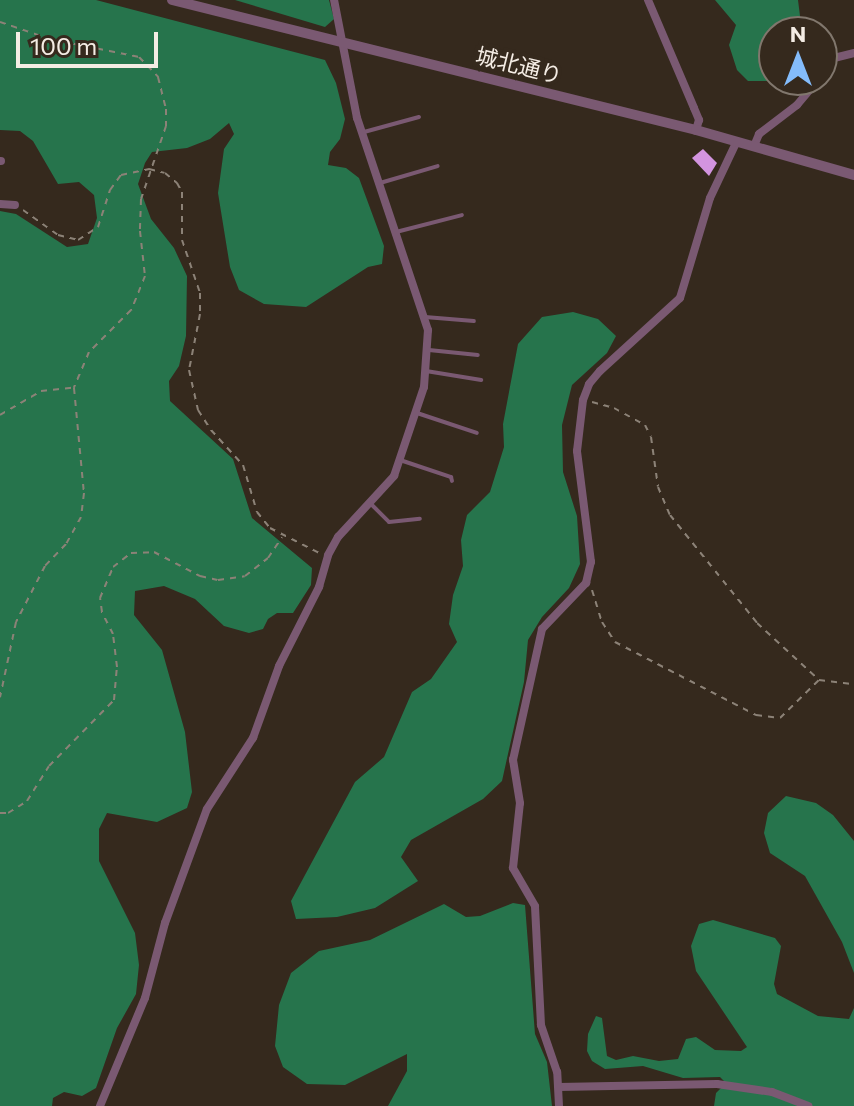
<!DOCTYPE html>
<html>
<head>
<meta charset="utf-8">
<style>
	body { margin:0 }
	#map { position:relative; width:854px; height:1106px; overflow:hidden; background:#35291d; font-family:Commissioner,"Noto Sans JP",sans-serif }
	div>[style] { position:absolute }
	.forest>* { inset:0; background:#26744c }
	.building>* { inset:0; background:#d394df }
	.path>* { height:2px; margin-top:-1px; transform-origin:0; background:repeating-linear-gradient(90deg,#8c8277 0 6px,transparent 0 12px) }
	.service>* { height:4px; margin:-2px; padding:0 2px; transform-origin:2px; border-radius:2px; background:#7a5972 }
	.minor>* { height:8px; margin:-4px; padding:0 4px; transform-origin:4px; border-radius:4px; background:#7a5972 }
	.tertiary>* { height:10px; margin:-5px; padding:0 5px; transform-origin:5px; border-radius:5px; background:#7a5972 }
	span { translate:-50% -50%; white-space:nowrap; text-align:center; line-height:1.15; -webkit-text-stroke:8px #35291d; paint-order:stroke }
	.street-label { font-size:22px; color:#f4ece4 }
	.north { position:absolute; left:758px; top:16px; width:80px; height:80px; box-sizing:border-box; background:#35291d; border:2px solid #81776d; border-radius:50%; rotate:0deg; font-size:22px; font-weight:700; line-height:32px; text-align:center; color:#f4ece4 }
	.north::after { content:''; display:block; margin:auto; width:28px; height:36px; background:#84bcfb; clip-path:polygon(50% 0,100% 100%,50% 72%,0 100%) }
	.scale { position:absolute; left:16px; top:32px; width:142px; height:36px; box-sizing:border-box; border:4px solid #f4ece4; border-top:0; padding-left:10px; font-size:24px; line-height:28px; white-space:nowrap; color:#f4ece4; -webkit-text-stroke:6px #35291d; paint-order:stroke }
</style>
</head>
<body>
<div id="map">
	<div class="forest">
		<div style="clip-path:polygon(0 0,96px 0,325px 60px,336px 83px,345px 119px,340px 139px,330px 152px,328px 165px,346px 168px,359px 178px,384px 246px,382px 264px,368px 267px,306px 307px,264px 304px,239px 290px,230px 267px,218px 193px,224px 149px,234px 134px,229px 123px,210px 139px,187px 148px,152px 152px,145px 163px,138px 184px,151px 219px,174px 248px,187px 276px,186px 336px,179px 366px,169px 381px,170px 401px,233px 459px,252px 518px,312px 568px,311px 585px,293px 613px,277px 613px,268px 619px,263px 629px,249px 633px,224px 626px,195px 599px,164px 586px,135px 591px,134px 615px,162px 650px,185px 732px,192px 792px,187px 808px,157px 822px,107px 813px,99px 829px,99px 861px,135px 933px,139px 965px,136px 994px,117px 1028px,96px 1088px,82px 1096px,64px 1092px,53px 1098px,52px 1106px,0 1106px,0 211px,16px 214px,67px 247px,88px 244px,97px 218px,94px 195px,79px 182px,58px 184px,33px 141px,20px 131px,0 130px)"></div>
		<div style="clip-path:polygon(235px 0,329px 0,334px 19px,325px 27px)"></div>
		<div style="clip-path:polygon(715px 0,798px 0,802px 32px,774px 32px,774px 80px,808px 80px,799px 89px,781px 81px,748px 81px,737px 70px,729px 45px,736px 25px)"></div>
		<div style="clip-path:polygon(573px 312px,598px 319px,616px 336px,607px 353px,572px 385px,562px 425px,563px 472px,577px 516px,580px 564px,569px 588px,542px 617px,528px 640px,524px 682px,502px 781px,483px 799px,411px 840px,401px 857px,418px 881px,375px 908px,337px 917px,296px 919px,291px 901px,355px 782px,384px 757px,412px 692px,431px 679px,457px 642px,449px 624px,453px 595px,463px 566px,461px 540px,467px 515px,490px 492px,504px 447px,503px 424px,518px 344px,542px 317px)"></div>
		<div style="clip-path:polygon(786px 796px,816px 803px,833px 815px,854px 841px,854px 973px,842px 942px,805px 876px,770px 853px,764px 833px,768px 813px)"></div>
		<div style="clip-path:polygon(513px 903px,525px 905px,535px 1034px,547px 1062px,552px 1106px,388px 1106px,407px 1071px,407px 1054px,345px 1085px,307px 1084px,283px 1067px,275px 1046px,279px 1005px,291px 973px,319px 951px,370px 940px,444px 904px,466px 917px,480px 916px)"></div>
		<div style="clip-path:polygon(713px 920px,775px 938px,781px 946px,774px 984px,777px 994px,818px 1016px,849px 1019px,854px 1008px,854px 983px,854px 1106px,714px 1106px,716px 1093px,726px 1083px,720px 1077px,683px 1078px,643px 1066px,605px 1069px,592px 1061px,587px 1051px,588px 1034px,596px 1016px,602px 1018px,607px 1056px,616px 1060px,633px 1056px,659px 1061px,678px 1059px,686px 1039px,696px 1037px,715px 1050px,741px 1051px,747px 1047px,696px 971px,691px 946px,699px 924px)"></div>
	</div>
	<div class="building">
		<div style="clip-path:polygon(703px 149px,717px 163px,709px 176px,692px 158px)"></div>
	</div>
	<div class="path">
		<div style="left:0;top:22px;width:53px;rotate:18.8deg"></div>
		<div style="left:50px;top:39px;width:91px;rotate:11.4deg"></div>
		<div style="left:139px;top:57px;width:28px;rotate:46deg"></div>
		<div style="left:158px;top:77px;width:33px;rotate:76deg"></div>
		<div style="left:166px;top:109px;width:17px;rotate:90deg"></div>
		<div style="left:166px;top:126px;width:77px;rotate:108.9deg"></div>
		<div style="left:141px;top:199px;width:32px;rotate:92deg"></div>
		<div style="left:140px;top:231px;width:45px;rotate:83.7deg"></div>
		<div style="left:145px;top:276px;width:37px;rotate:112deg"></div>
		<div style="left:131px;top:310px;width:59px;rotate:135deg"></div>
		<div style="left:89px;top:352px;width:39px;rotate:113deg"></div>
		<div style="left:74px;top:388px;width:105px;rotate:84.6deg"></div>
		<div style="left:84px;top:493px;width:24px;rotate:97deg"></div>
		<div style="left:81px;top:517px;width:31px;rotate:119deg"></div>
		<div style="left:66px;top:544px;width:30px;rotate:134deg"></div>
		<div style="left:45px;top:566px;width:63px;rotate:117.4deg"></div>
		<div style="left:16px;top:622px;width:77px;rotate:102deg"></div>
		<div style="left:23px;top:210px;width:43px;rotate:35.5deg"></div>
		<div style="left:58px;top:235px;width:21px;rotate:14deg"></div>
		<div style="left:78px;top:240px;width:24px;rotate:-33deg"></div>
		<div style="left:98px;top:227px;width:39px;rotate:-72deg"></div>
		<div style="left:110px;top:190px;width:19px;rotate:-54deg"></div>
		<div style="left:121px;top:175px;width:29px;rotate:-12deg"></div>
		<div style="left:149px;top:169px;width:16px;rotate:14deg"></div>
		<div style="left:165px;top:173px;width:16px;rotate:40deg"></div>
		<div style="left:177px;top:183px;width:10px;rotate:61deg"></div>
		<div style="left:182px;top:192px;width:48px;rotate:90deg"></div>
		<div style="left:182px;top:240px;width:56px;rotate:71.2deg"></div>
		<div style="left:200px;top:293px;width:21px;rotate:90deg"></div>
		<div style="left:200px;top:314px;width:57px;rotate:101.1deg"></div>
		<div style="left:189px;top:370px;width:41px;rotate:77.3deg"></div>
		<div style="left:198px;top:410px;width:24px;rotate:57deg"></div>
		<div style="left:211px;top:430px;width:47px;rotate:47.6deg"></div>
		<div style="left:243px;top:465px;width:49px;rotate:73.4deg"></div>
		<div style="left:257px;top:512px;width:21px;rotate:51deg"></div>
		<div style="left:270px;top:528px;width:55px;rotate:27deg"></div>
		<div style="left:592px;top:402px;width:23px;rotate:15deg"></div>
		<div style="left:614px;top:408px;width:35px;rotate:29deg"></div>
		<div style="left:645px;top:425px;width:13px;rotate:63deg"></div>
		<div style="left:651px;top:437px;width:50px;rotate:82deg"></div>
		<div style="left:658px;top:487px;width:30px;rotate:67deg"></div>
		<div style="left:670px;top:515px;width:139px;rotate:51.1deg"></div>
		<div style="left:757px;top:623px;width:84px;rotate:42.6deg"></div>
		<div style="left:0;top:415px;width:48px;rotate:-30.3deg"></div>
		<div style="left:41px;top:391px;width:31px;rotate:-6deg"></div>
		<div style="left:592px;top:590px;width:34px;rotate:73deg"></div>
		<div style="left:602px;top:622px;width:24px;rotate:57deg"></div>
		<div style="left:615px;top:642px;width:159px;rotate:27.4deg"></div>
		<div style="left:756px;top:715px;width:24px;rotate:7deg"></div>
		<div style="left:780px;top:718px;width:54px;rotate:-44.3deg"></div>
		<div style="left:819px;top:680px;width:35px;rotate:7deg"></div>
		<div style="left:0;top:813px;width:8px"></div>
		<div style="left:8px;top:813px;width:22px;rotate:-32deg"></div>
		<div style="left:27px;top:801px;width:41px;rotate:-57.8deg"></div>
		<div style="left:49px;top:766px;width:93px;rotate:-45.4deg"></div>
		<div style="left:114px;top:700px;width:33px;rotate:-85deg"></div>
		<div style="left:117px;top:667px;width:33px;rotate:-97deg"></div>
		<div style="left:113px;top:634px;width:25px;rotate:-117deg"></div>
		<div style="left:102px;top:612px;width:14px;rotate:-98deg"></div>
		<div style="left:100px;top:598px;width:34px;rotate:-67deg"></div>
		<div style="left:113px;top:567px;width:23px;rotate:-38deg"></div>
		<div style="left:131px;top:553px;width:23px;rotate:-2deg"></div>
		<div style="left:154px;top:552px;width:52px;rotate:27.6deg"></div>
		<div style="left:200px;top:576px;width:18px;rotate:13deg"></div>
		<div style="left:218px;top:580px;width:27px;rotate:-8deg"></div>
		<div style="left:245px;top:576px;width:29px;rotate:-38deg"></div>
		<div style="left:268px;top:558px;width:25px;rotate:-56deg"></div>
	</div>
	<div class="service">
		<div style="left:364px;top:132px;width:57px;rotate:-15.3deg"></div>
		<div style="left:380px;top:183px;width:60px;rotate:-16.3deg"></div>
		<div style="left:396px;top:232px;width:68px;rotate:-14.4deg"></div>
		<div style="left:425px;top:317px;width:49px;rotate:4.7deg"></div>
		<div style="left:429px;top:350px;width:49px;rotate:5.8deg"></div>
		<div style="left:426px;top:371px;width:56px;rotate:9.3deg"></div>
		<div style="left:417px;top:413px;width:63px;rotate:18.4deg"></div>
		<div style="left:400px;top:460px;width:54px;rotate:18.4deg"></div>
		<div style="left:451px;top:477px;width:4px;rotate:76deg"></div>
		<div style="left:371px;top:504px;width:25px;rotate:45deg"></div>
		<div style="left:389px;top:522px;width:31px;rotate:-6deg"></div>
	</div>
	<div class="minor">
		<div style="left:648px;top:0;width:117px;rotate:66.9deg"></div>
		<div style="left:694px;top:108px;width:13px;rotate:67deg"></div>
		<div style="left:699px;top:120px;width:10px;rotate:107deg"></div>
		<div style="left:822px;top:72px;width:18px;rotate:-49deg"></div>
		<div style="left:834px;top:58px;width:21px;rotate:-14deg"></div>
		<div style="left:754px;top:146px;width:13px;rotate:-67deg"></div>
		<div style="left:759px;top:134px;width:48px;rotate:-37.3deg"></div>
		<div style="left:797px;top:105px;width:33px;rotate:-50deg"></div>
		<div style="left:0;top:161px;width:1px"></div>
		<div style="left:0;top:204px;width:15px;rotate:4deg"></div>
		<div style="left:559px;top:1087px;width:158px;rotate:-1.1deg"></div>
		<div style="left:717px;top:1084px;width:56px;rotate:8.3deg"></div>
		<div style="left:772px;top:1092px;width:39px;rotate:21deg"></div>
		<div style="left:100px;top:1106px;width:117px;rotate:-67.4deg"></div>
		<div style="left:145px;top:998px;width:78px;rotate:-75.1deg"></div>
		<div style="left:165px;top:923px;width:121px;rotate:-69.8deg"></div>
		<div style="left:207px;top:809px;width:85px;rotate:-57.1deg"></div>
		<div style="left:253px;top:738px;width:77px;rotate:-70.1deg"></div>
		<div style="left:279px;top:666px;width:89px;rotate:-63.1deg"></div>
		<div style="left:319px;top:587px;width:33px;rotate:-74deg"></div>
		<div style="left:328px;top:555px;width:21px;rotate:-61deg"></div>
		<div style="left:338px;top:537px;width:83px;rotate:-47.4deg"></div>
		<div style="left:394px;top:476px;width:94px;rotate:-71.4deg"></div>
		<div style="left:424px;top:387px;width:57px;rotate:-86deg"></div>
		<div style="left:428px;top:330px;width:224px;rotate:-108.5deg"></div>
		<div style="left:357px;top:118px;width:120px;rotate:-101deg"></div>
		<div style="left:559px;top:1106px;width:34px;rotate:-93deg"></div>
		<div style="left:557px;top:1072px;width:50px;rotate:-108.8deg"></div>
		<div style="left:541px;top:1025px;width:119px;rotate:-92.9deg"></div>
		<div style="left:535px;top:906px;width:44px;rotate:-120.1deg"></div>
		<div style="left:513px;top:868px;width:65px;rotate:-83.9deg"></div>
		<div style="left:520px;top:803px;width:44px;rotate:-99.2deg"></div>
		<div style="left:513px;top:760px;width:134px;rotate:-77.5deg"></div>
		<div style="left:542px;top:629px;width:64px;rotate:-46.3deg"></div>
		<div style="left:586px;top:583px;width:22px;rotate:-77deg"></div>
		<div style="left:591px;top:562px;width:112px;rotate:-97.2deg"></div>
		<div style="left:577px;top:451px;width:51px;rotate:-83.3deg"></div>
		<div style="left:583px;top:400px;width:17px;rotate:-69deg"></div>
		<div style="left:589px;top:384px;width:17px;rotate:-50deg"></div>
		<div style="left:600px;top:371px;width:108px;rotate:-42.4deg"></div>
		<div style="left:680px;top:298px;width:104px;rotate:-73.3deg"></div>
		<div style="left:710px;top:198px;width:63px;rotate:-64.7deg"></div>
	</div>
	<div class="tertiary">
		<div style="left:172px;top:0;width:540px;rotate:13.93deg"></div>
		<div style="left:696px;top:130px;width:164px;rotate:15.9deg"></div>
	</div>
	<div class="street-label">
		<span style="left:519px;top:65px;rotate:14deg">城北通り</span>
	</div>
	<div class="north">N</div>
	<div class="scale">100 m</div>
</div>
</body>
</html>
